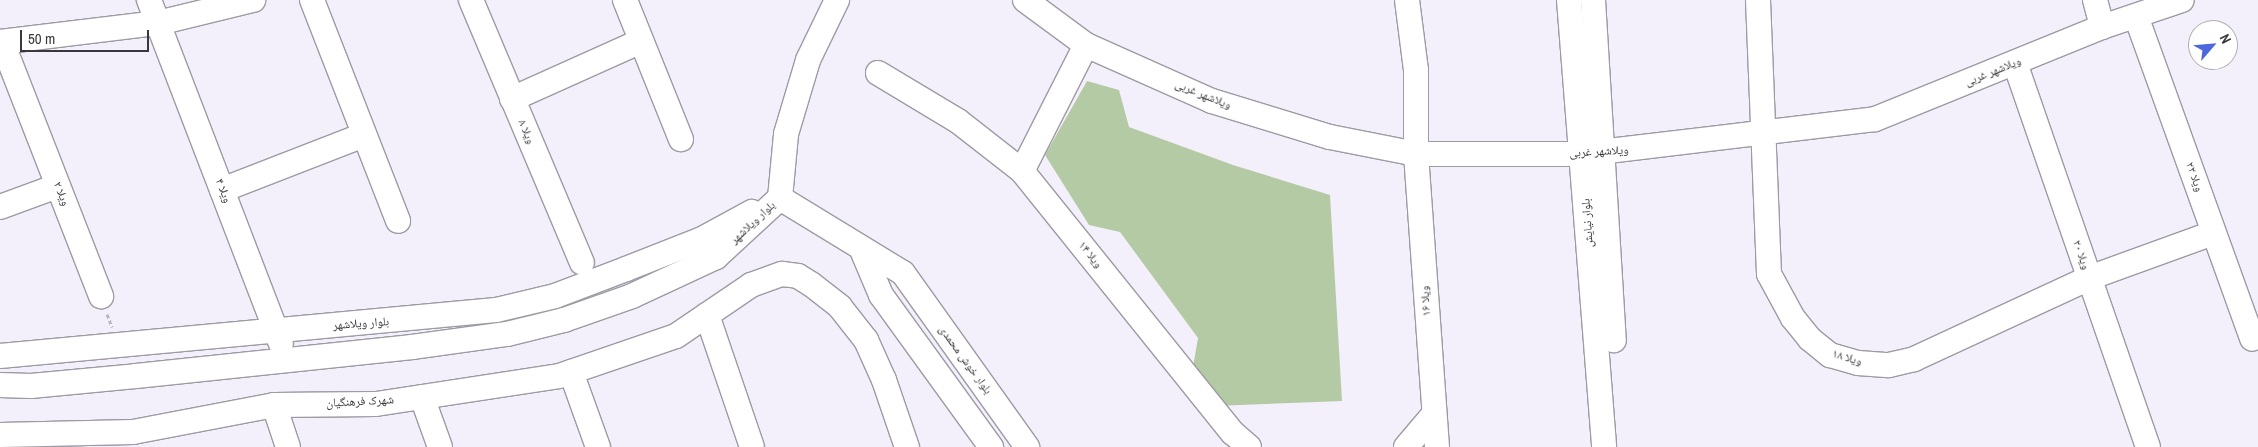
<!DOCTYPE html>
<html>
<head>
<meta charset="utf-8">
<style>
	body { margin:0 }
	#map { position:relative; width:2258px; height:447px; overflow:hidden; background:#f4f0fb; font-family:"Archivo Narrow","Noto Naskh Arabic",sans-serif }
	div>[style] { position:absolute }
	.green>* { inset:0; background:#b3caa4 }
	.path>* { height:3px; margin-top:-1.5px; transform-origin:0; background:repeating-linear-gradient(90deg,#bcb8c1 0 4px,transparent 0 6.5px) }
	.roads { filter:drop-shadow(1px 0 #9e9aa4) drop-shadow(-1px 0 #9e9aa4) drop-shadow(0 1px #9e9aa4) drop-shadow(0 -1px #9e9aa4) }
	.minor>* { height:24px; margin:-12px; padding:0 12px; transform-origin:12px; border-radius:12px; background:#fff }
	span { translate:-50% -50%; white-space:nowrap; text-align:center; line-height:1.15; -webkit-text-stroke:4px #fff; paint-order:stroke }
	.street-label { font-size:12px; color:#3a383c }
	.north { position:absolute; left:2188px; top:20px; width:50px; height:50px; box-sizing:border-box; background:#fff; border:1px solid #b0afb1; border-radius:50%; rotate:63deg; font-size:14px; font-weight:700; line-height:20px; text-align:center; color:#3a383c }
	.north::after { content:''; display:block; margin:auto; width:18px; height:22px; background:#4c68dc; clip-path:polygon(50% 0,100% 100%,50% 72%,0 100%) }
	.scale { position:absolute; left:20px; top:30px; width:129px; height:22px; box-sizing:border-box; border:2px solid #3a383c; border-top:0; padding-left:6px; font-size:15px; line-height:18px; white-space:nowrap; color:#3a383c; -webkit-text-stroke:4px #fff; paint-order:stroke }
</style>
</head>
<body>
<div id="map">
	<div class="green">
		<div style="clip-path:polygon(1087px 81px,1119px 90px,1129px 127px,1233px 165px,1330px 195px,1342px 401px,1215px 406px,1193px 367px,1198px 338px,1120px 232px,1089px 225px,1045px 155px)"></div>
	</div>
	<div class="path">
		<div style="left:107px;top:314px;width:14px;rotate:69deg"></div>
	</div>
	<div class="roads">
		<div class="minor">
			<div style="left:149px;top:0;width:368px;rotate:69deg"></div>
			<div style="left:312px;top:0;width:237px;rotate:68.7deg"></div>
			<div style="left:471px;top:0;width:285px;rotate:67.1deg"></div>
			<div style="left:625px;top:0;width:150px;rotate:68.1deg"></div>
			<div style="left:1025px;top:0;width:76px;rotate:36.4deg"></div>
			<div style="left:1086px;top:45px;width:138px;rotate:24deg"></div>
			<div style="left:1212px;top:101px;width:123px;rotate:17deg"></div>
			<div style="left:1330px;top:137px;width:88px;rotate:11.2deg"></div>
			<div style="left:1416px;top:154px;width:167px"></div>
			<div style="left:1583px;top:154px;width:294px;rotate:-6.8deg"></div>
			<div style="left:1875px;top:119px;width:245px;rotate:-22.1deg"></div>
			<div style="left:2102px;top:27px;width:84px;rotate:-18.6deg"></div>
			<div style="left:1407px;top:0;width:71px;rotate:82.7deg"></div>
			<div style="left:1416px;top:70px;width:84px;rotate:90deg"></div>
			<div style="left:1416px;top:154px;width:294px;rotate:85.9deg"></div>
			<div style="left:1569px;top:0;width:448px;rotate:85.5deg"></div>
			<div style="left:1593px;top:0;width:341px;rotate:86.5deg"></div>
			<div style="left:1758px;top:0;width:274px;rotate:87.7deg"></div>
			<div style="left:1769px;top:274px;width:50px;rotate:61.4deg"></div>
			<div style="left:1793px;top:318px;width:27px;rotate:51deg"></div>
			<div style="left:1810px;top:339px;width:26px;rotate:39deg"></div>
			<div style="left:1830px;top:355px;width:29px;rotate:16deg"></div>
			<div style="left:1858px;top:363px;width:31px;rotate:4deg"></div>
			<div style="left:1889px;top:365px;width:26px;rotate:-13deg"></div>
			<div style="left:1914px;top:359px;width:193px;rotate:-24.8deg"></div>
			<div style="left:2089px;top:278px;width:132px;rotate:-19.9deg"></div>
			<div style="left:2095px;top:0;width:28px;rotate:75deg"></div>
			<div style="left:2136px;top:16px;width:343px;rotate:70.2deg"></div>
			<div style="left:0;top:42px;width:159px;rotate:-6.9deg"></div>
			<div style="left:158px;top:23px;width:98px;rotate:-13.6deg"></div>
			<div style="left:2px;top:42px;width:273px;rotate:68.7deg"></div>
			<div style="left:1086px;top:45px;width:141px;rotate:116.9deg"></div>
			<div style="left:1022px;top:171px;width:336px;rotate:51.2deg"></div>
			<div style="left:1233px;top:433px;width:21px;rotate:41deg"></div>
			<div style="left:2015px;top:63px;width:406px;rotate:70.9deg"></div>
			<div style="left:878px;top:73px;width:93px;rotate:31deg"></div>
			<div style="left:958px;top:121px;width:81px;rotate:38deg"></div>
			<div style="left:512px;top:99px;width:141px;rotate:-24.2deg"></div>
			<div style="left:222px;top:190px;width:152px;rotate:-21.2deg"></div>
			<div style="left:780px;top:198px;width:144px;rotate:31.4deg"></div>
			<div style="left:903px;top:273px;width:214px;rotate:54.5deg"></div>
			<div style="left:780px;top:198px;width:64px;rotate:-84.6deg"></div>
			<div style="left:786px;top:134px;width:77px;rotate:-73.4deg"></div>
			<div style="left:808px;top:60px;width:67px;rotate:-64.2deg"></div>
			<div style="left:0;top:207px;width:61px;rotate:-20.2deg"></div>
			<div style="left:862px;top:250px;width:49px;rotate:67.1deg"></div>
			<div style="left:881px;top:295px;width:188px;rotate:54.1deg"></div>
			<div style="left:707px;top:315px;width:139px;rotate:71.2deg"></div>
			<div style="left:0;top:356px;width:498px;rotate:-5.3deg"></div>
			<div style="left:496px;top:310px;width:61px;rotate:-13.3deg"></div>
			<div style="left:555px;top:296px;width:76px;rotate:-20.8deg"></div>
			<div style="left:626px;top:269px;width:82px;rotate:-21.5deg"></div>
			<div style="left:702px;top:239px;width:57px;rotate:-28.4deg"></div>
			<div style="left:571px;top:372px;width:80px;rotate:70.2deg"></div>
			<div style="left:0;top:385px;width:31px;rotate:2deg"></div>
			<div style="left:31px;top:386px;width:105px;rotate:-5.4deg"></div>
			<div style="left:136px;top:376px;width:278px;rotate:-6deg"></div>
			<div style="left:412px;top:347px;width:96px;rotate:-7.8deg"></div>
			<div style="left:507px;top:334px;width:59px;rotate:-13.8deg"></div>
			<div style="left:564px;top:320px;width:72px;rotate:-19.4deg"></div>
			<div style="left:632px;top:296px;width:93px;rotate:-24.9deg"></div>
			<div style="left:716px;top:257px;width:87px;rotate:-42.7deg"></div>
			<div style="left:422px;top:397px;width:53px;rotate:70.2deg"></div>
			<div style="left:274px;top:405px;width:44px;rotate:71.6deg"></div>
			<div style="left:0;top:435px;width:133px;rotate:-1.3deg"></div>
			<div style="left:133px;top:432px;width:144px;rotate:-10.8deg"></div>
			<div style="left:274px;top:405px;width:102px;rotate:-0.6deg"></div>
			<div style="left:376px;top:404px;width:185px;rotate:-8.7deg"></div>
			<div style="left:559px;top:376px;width:124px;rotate:-18.9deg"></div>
			<div style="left:676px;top:336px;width:91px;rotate:-34.2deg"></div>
			<div style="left:751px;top:285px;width:33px;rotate:-20deg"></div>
			<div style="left:782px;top:274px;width:16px;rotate:7deg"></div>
			<div style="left:798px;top:276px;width:15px;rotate:32deg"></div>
			<div style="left:811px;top:284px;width:37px;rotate:38deg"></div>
			<div style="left:840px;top:307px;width:42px;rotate:51.8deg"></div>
			<div style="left:866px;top:340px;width:44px;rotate:65.8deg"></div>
			<div style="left:884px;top:380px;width:71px;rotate:71.1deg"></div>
			<div style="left:1406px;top:447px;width:43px;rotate:-49.7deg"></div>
		</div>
	</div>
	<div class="street-label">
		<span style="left:1993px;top:72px;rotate:-22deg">ویلاشهر غربی</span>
		<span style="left:1203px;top:95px;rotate:22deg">ویلاشهر غربی</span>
		<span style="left:526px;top:132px;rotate:67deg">ویلا ۸</span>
		<span style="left:1599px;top:152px;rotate:-3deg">ویلاشهر غربی</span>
		<span style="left:2194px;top:177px;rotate:70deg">ویلا ۲۲</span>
		<span style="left:223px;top:191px;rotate:69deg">۴ ویلا</span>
		<span style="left:61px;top:194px;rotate:68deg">۲ ویلا</span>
		<span style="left:753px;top:223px;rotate:-43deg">بلوار ویلاشهر</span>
		<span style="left:1588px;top:223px;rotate:-94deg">بلوار نیایش</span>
		<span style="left:1090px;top:255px;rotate:51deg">۱۴ ویلا</span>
		<span style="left:2081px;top:255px;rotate:71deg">ویلا ۲۰</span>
		<span style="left:1426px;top:301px;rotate:-94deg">۱۶ ویلا</span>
		<span style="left:361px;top:324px;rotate:-4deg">بلوار ویلاشهر</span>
		<span style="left:1847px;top:358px;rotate:16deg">ویلا ۱۸</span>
		<span style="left:965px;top:360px;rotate:54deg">بلوار خوش محمدی</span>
		<span style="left:360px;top:402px;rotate:-3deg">شهرک فرهنگیان</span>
	</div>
	<div class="north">N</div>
	<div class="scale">50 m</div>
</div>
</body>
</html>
